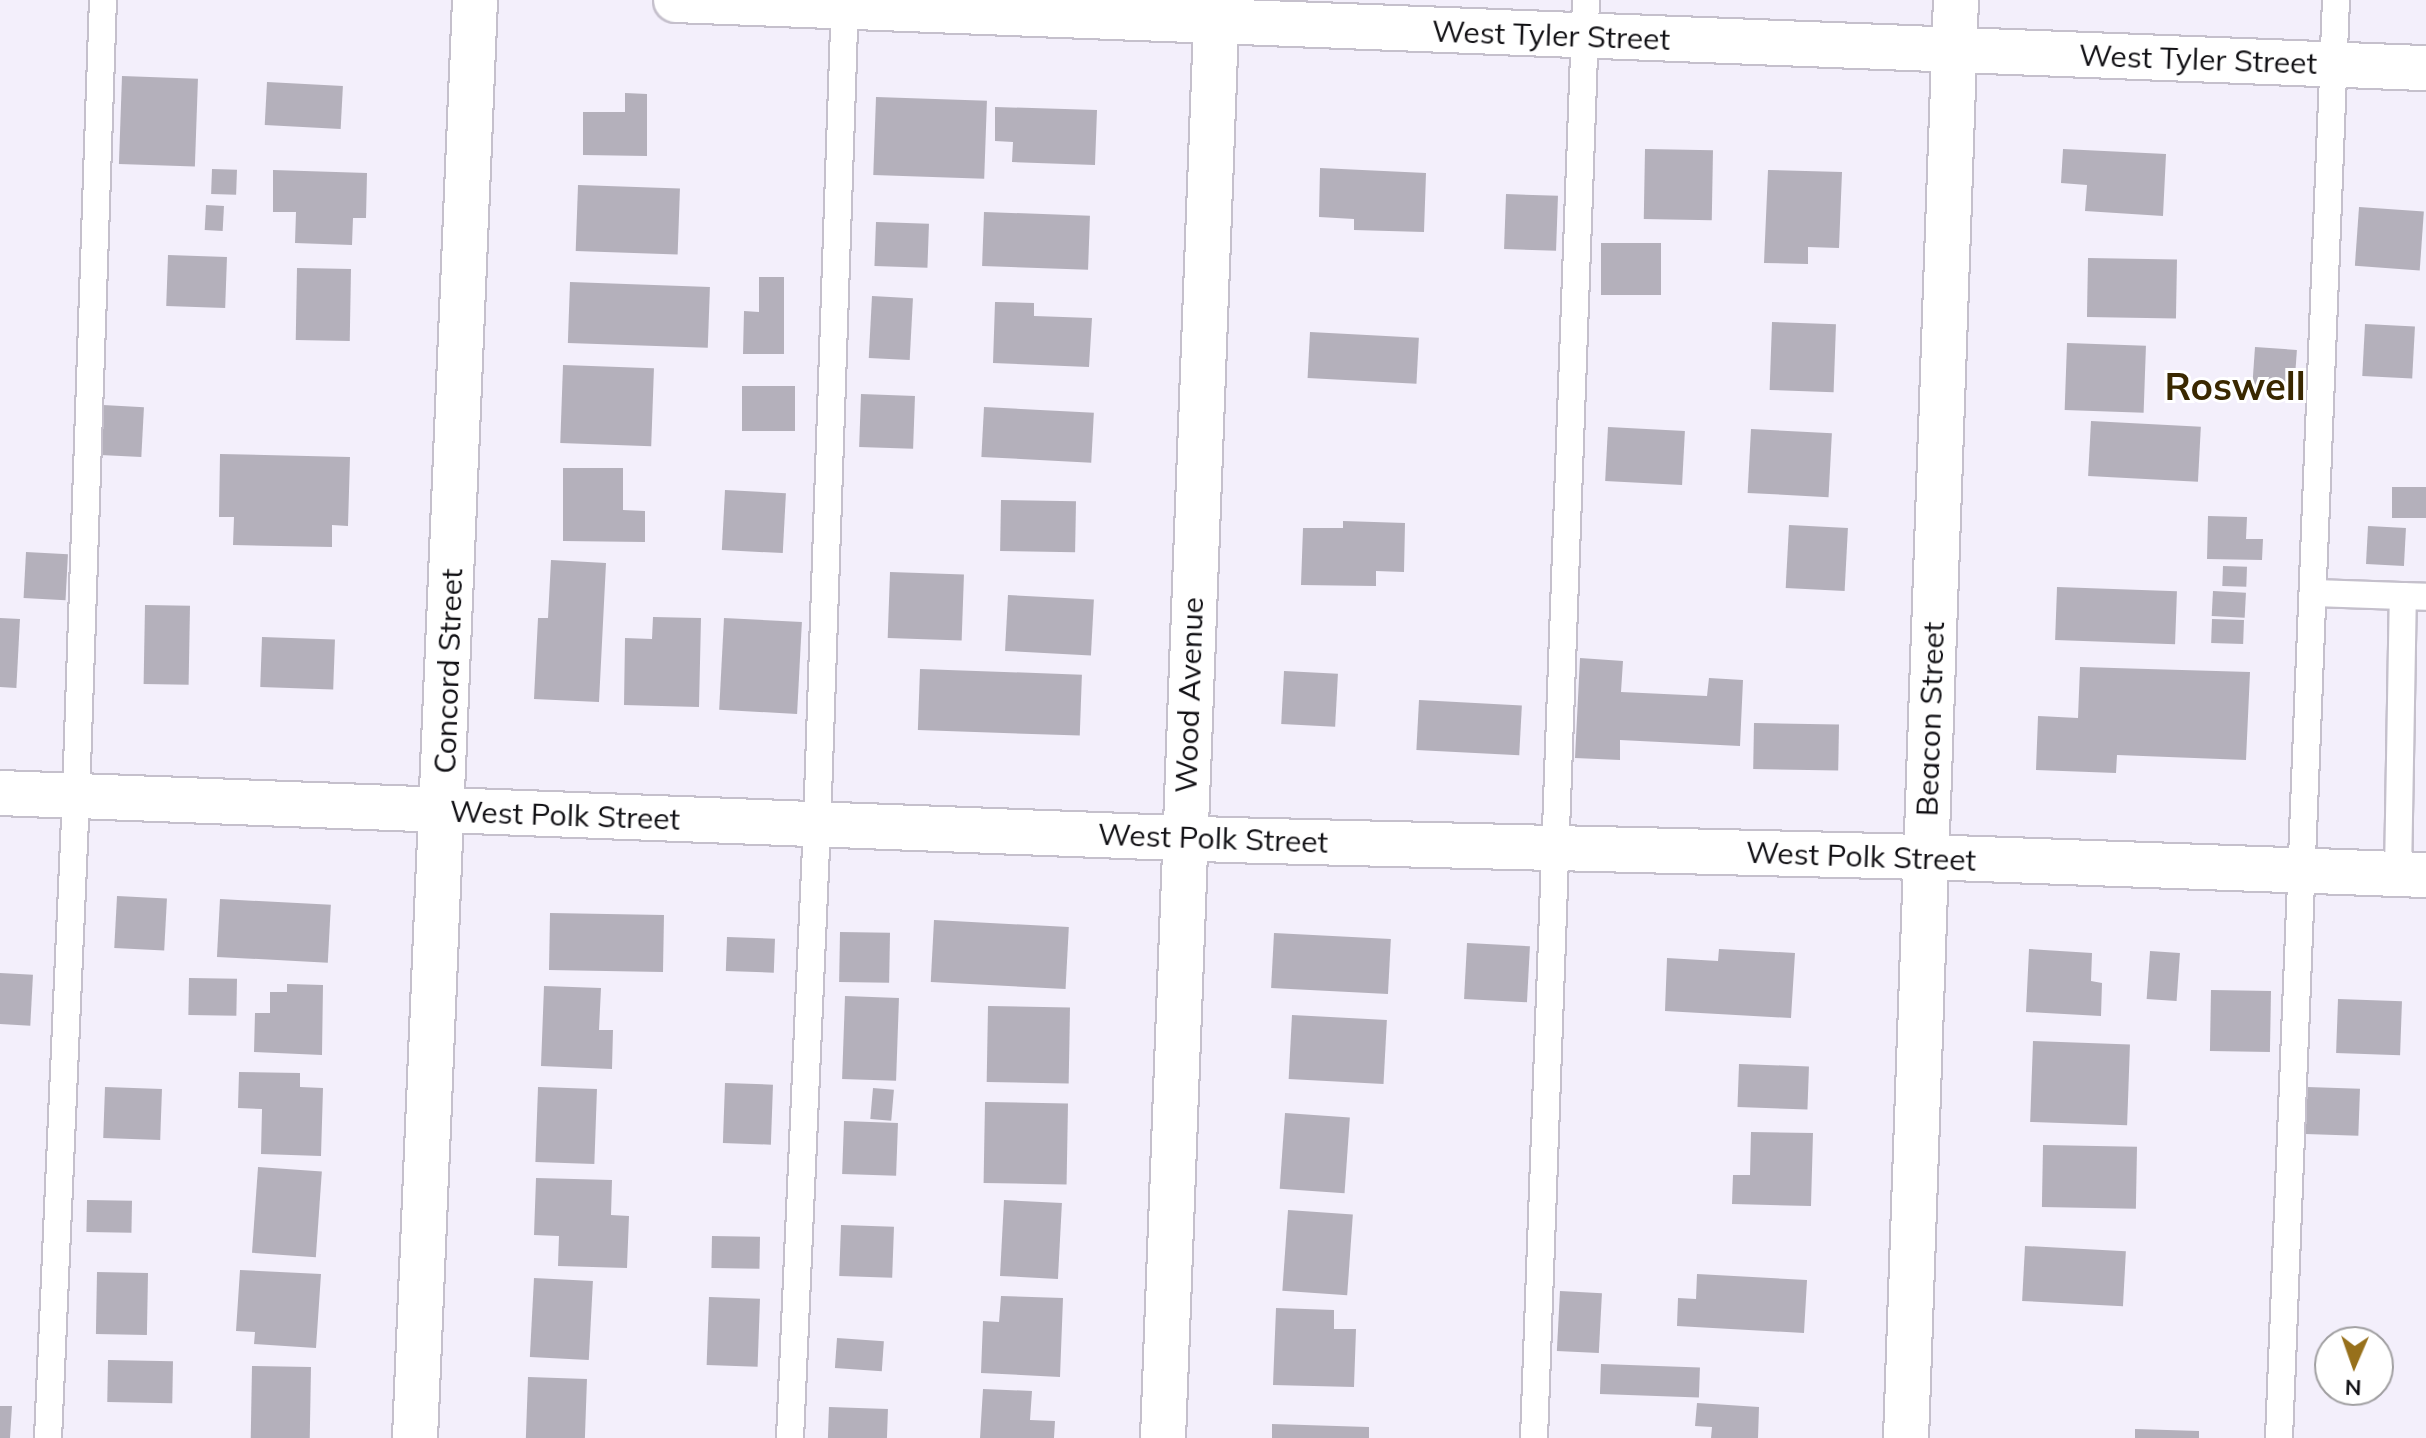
<!DOCTYPE html>
<html>
<head>
<meta charset="utf-8">
<style>
	body { margin:0 }
	#map { position:relative; width:2426px; height:1438px; overflow:hidden; background:#f3effb; font-family:Mulish,sans-serif }
	div>[style] { position:absolute }
	.building>* { inset:0; background:#b4b0bb; transform-origin:0 0 }
	.roads { filter:drop-shadow(2px 0 #c5c0cc) drop-shadow(-2px 0 #c5c0cc) drop-shadow(0 2px #c5c0cc) drop-shadow(0 -2px #c5c0cc) }
	.service>* { height:26px; margin:-13px; padding:0 13px; transform-origin:13px; border-radius:13px; background:#fff }
	.minor>* { height:44px; margin:-22px; padding:0 22px; transform-origin:22px; border-radius:22px; background:#fff }
	span { translate:-50% -50%; white-space:nowrap; text-align:center; line-height:1.15; -webkit-text-stroke:6px #fff; paint-order:stroke }
	.street-label { font-size:30px; color:#111014 }
	.district-label { font-size:38px; color:#3a2800; font-weight:700 }
	.north { position:absolute; left:2314px; top:1326px; width:80px; height:80px; box-sizing:border-box; background:#fff; border:2px solid #a09fa1; border-radius:50%; rotate:182deg; font-size:22px; font-weight:700; line-height:32px; text-align:center; color:#111014 }
	.north::after { content:''; display:block; margin:auto; width:28px; height:36px; background:#97701b; clip-path:polygon(50% 0,100% 100%,50% 72%,0 100%) }
</style>
</head>
<body>
<div id="map">
	<div class="building">
		<div style="left:122px;top:76px;width:76px;height:88px;rotate:2deg"></div>
		<div style="left:267px;top:82px;width:76px;height:43px;rotate:3deg"></div>
		<div style="clip-path:polygon(625px 93px,647px 94px,647px 156px,583px 155px,583px 112px,625px 112px)"></div>
		<div style="left:876px;top:97px;width:111px;height:78px;rotate:2deg"></div>
		<div style="clip-path:polygon(995px 107px,1097px 110px,1095px 165px,1012px 162px,1013px 142px,995px 141px)"></div>
		<div style="left:1645px;top:149px;width:68px;height:70px;rotate:1deg"></div>
		<div style="clip-path:polygon(2063px 149px,2166px 154px,2163px 216px,2085px 211px,2087px 185px,2061px 183px)"></div>
		<div style="clip-path:polygon(1320px 168px,1426px 173px,1424px 232px,1354px 230px,1354px 219px,1319px 217px)"></div>
		<div style="left:212px;top:169px;width:25px;height:25px;rotate:2deg"></div>
		<div style="clip-path:polygon(273px 170px,367px 173px,366px 218px,353px 218px,352px 245px,295px 243px,296px 212px,273px 212px)"></div>
		<div style="clip-path:polygon(1768px 170px,1842px 172px,1839px 248px,1808px 247px,1808px 264px,1764px 263px)"></div>
		<div style="left:578px;top:185px;width:102px;height:66px;rotate:2deg"></div>
		<div style="left:1506px;top:194px;width:52px;height:55px;rotate:2deg"></div>
		<div style="left:206px;top:205px;width:18px;height:25px;rotate:3deg"></div>
		<div style="left:2359px;top:207px;width:65px;height:59px;rotate:4deg"></div>
		<div style="left:984px;top:212px;width:106px;height:54px;rotate:2deg"></div>
		<div style="left:876px;top:222px;width:53px;height:44px;rotate:2deg"></div>
		<div style="left:1601px;top:243px;width:60px;height:52px"></div>
		<div style="left:168px;top:255px;width:59px;height:51px;rotate:2deg"></div>
		<div style="left:2088px;top:258px;width:89px;height:59px;rotate:1deg"></div>
		<div style="left:297px;top:268px;width:54px;height:72px;rotate:1deg"></div>
		<div style="clip-path:polygon(759px 277px,784px 277px,784px 354px,743px 354px,744px 311px,759px 312px)"></div>
		<div style="left:570px;top:282px;width:140px;height:61px;rotate:2deg"></div>
		<div style="left:872px;top:296px;width:41px;height:62px;rotate:3deg"></div>
		<div style="clip-path:polygon(995px 302px,1034px 303px,1034px 316px,1092px 318px,1089px 367px,993px 363px)"></div>
		<div style="left:1772px;top:322px;width:64px;height:68px;rotate:2deg"></div>
		<div style="left:2365px;top:324px;width:50px;height:52px;rotate:3deg"></div>
		<div style="left:1310px;top:332px;width:109px;height:46px;rotate:3deg"></div>
		<div style="left:2067px;top:343px;width:79px;height:67px;rotate:2deg"></div>
		<div style="left:2255px;top:347px;width:42px;height:42px;rotate:4deg"></div>
		<div style="left:563px;top:365px;width:91px;height:78px;rotate:2deg"></div>
		<div style="left:742px;top:386px;width:53px;height:45px"></div>
		<div style="left:861px;top:394px;width:54px;height:53px;rotate:2deg"></div>
		<div style="left:103px;top:405px;width:41px;height:50px;rotate:3deg"></div>
		<div style="left:984px;top:407px;width:110px;height:50px;rotate:3deg"></div>
		<div style="left:2091px;top:421px;width:110px;height:55px;rotate:3deg"></div>
		<div style="left:1608px;top:427px;width:77px;height:54px;rotate:3deg"></div>
		<div style="left:1751px;top:429px;width:81px;height:64px;rotate:3deg"></div>
		<div style="clip-path:polygon(220px 454px,350px 457px,348px 526px,332px 525px,332px 547px,233px 545px,234px 517px,219px 517px)"></div>
		<div style="clip-path:polygon(563px 468px,623px 468px,623px 510px,645px 511px,645px 542px,563px 541px)"></div>
		<div style="left:2426px;top:487px;width:31px;height:34px;rotate:90deg"></div>
		<div style="left:725px;top:490px;width:61px;height:60px;rotate:3deg"></div>
		<div style="left:1001px;top:500px;width:75px;height:51px;rotate:1deg"></div>
		<div style="clip-path:polygon(2208px 516px,2247px 517px,2246px 539px,2263px 539px,2262px 560px,2207px 559px)"></div>
		<div style="clip-path:polygon(1343px 521px,1405px 523px,1404px 572px,1376px 571px,1376px 586px,1301px 585px,1303px 528px,1343px 528px)"></div>
		<div style="left:1789px;top:525px;width:59px;height:63px;rotate:3deg"></div>
		<div style="left:2368px;top:526px;width:38px;height:38px;rotate:3deg"></div>
		<div style="left:26px;top:552px;width:42px;height:46px;rotate:3deg"></div>
		<div style="clip-path:polygon(551px 560px,606px 563px,599px 702px,534px 699px,538px 618px,548px 618px)"></div>
		<div style="left:2223px;top:566px;width:24px;height:20px;rotate:2deg"></div>
		<div style="left:890px;top:572px;width:74px;height:66px;rotate:2deg"></div>
		<div style="left:2057px;top:587px;width:120px;height:53px;rotate:2deg"></div>
		<div style="left:2213px;top:591px;width:33px;height:25px;rotate:3deg"></div>
		<div style="left:1008px;top:595px;width:86px;height:56px;rotate:3deg"></div>
		<div style="left:145px;top:605px;width:45px;height:79px;rotate:1deg"></div>
		<div style="clip-path:polygon(653px 617px,701px 618px,699px 707px,624px 705px,625px 638px,652px 639px)"></div>
		<div style="left:0;top:618px;width:20px;height:69px;rotate:3deg"></div>
		<div style="left:724px;top:618px;width:78px;height:92px;rotate:3deg"></div>
		<div style="left:2212px;top:619px;width:32px;height:24px;rotate:2deg"></div>
		<div style="left:262px;top:637px;width:73px;height:50px;rotate:2deg"></div>
		<div style="clip-path:polygon(1580px 658px,1623px 661px,1621px 692px,1707px 696px,1709px 678px,1743px 680px,1740px 746px,1620px 740px,1620px 760px,1575px 758px)"></div>
		<div style="clip-path:polygon(2080px 667px,2250px 672px,2246px 760px,2117px 755px,2116px 773px,2036px 770px,2038px 716px,2078px 718px)"></div>
		<div style="left:920px;top:669px;width:162px;height:61px;rotate:2deg"></div>
		<div style="left:1284px;top:671px;width:54px;height:53px;rotate:3deg"></div>
		<div style="left:1419px;top:700px;width:103px;height:50px;rotate:3deg"></div>
		<div style="left:1754px;top:723px;width:85px;height:46px;rotate:1deg"></div>
		<div style="left:117px;top:896px;width:50px;height:52px;rotate:3deg"></div>
		<div style="left:220px;top:899px;width:111px;height:58px;rotate:3deg"></div>
		<div style="left:550px;top:913px;width:114px;height:57px;rotate:1deg"></div>
		<div style="left:934px;top:920px;width:135px;height:62px;rotate:3deg"></div>
		<div style="left:840px;top:932px;width:50px;height:50px;rotate:1deg"></div>
		<div style="left:1274px;top:933px;width:117px;height:55px;rotate:3deg"></div>
		<div style="left:727px;top:937px;width:48px;height:34px;rotate:2deg"></div>
		<div style="left:1467px;top:943px;width:63px;height:56px;rotate:3deg"></div>
		<div style="clip-path:polygon(1719px 949px,1795px 953px,1791px 1018px,1665px 1011px,1667px 958px,1718px 961px)"></div>
		<div style="clip-path:polygon(2029px 949px,2092px 953px,2091px 981px,2102px 983px,2101px 1016px,2026px 1012px)"></div>
		<div style="left:2150px;top:951px;width:30px;height:48px;rotate:4deg"></div>
		<div style="left:0;top:973px;width:33px;height:51px;rotate:3deg"></div>
		<div style="left:189px;top:978px;width:48px;height:37px;rotate:1deg"></div>
		<div style="clip-path:polygon(287px 984px,323px 985px,322px 1055px,254px 1052px,255px 1013px,270px 1013px,270px 992px,287px 992px)"></div>
		<div style="clip-path:polygon(544px 986px,601px 988px,599px 1030px,613px 1030px,612px 1069px,541px 1066px)"></div>
		<div style="left:2211px;top:990px;width:60px;height:61px;rotate:1deg"></div>
		<div style="left:845px;top:996px;width:54px;height:83px;rotate:2deg"></div>
		<div style="left:2338px;top:999px;width:64px;height:54px;rotate:2deg"></div>
		<div style="left:988px;top:1006px;width:82px;height:76px;rotate:1deg"></div>
		<div style="left:1292px;top:1015px;width:95px;height:64px;rotate:3deg"></div>
		<div style="left:2033px;top:1041px;width:97px;height:81px;rotate:2deg"></div>
		<div style="left:1739px;top:1064px;width:70px;height:43px;rotate:2deg"></div>
		<div style="clip-path:polygon(239px 1072px,300px 1073px,300px 1087px,323px 1088px,321px 1156px,261px 1154px,262px 1109px,238px 1108px)"></div>
		<div style="left:725px;top:1083px;width:48px;height:60px;rotate:2deg"></div>
		<div style="left:105px;top:1087px;width:57px;height:51px;rotate:2deg"></div>
		<div style="left:538px;top:1087px;width:59px;height:75px;rotate:2deg"></div>
		<div style="left:2307px;top:1087px;width:53px;height:47px;rotate:2deg"></div>
		<div style="left:873px;top:1088px;width:21px;height:31px;rotate:5deg"></div>
		<div style="left:985px;top:1102px;width:83px;height:81px;rotate:1deg"></div>
		<div style="left:1285px;top:1113px;width:65px;height:76px;rotate:4deg"></div>
		<div style="left:844px;top:1121px;width:54px;height:53px;rotate:2deg"></div>
		<div style="clip-path:polygon(1751px 1132px,1813px 1133px,1811px 1206px,1732px 1204px,1733px 1175px,1750px 1175px)"></div>
		<div style="left:2043px;top:1145px;width:94px;height:62px;rotate:1deg"></div>
		<div style="left:258px;top:1167px;width:64px;height:86px;rotate:4deg"></div>
		<div style="clip-path:polygon(536px 1178px,612px 1180px,611px 1215px,629px 1216px,627px 1268px,558px 1266px,559px 1236px,534px 1235px)"></div>
		<div style="left:87px;top:1200px;width:45px;height:32px;rotate:1deg"></div>
		<div style="left:1004px;top:1200px;width:58px;height:76px;rotate:3deg"></div>
		<div style="left:1288px;top:1210px;width:65px;height:81px;rotate:4deg"></div>
		<div style="left:841px;top:1225px;width:53px;height:51px;rotate:2deg"></div>
		<div style="left:712px;top:1236px;width:48px;height:32px;rotate:1deg"></div>
		<div style="left:2025px;top:1246px;width:101px;height:55px;rotate:3deg"></div>
		<div style="clip-path:polygon(240px 1270px,321px 1274px,316px 1348px,254px 1344px,255px 1332px,236px 1331px)"></div>
		<div style="left:97px;top:1272px;width:51px;height:62px;rotate:1deg"></div>
		<div style="clip-path:polygon(1697px 1274px,1807px 1280px,1804px 1333px,1677px 1326px,1678px 1298px,1696px 1299px)"></div>
		<div style="left:534px;top:1278px;width:59px;height:79px;rotate:3deg"></div>
		<div style="left:1560px;top:1291px;width:42px;height:60px;rotate:3deg"></div>
		<div style="clip-path:polygon(1001px 1296px,1063px 1298px,1060px 1377px,981px 1373px,983px 1321px,999px 1322px)"></div>
		<div style="left:709px;top:1297px;width:51px;height:68px;rotate:2deg"></div>
		<div style="clip-path:polygon(1276px 1308px,1334px 1310px,1334px 1329px,1356px 1329px,1354px 1387px,1273px 1385px)"></div>
		<div style="left:837px;top:1338px;width:47px;height:30px;rotate:4deg"></div>
		<div style="left:108px;top:1360px;width:65px;height:42px;rotate:1deg"></div>
		<div style="left:1601px;top:1364px;width:99px;height:30px;rotate:2deg"></div>
		<div style="left:252px;top:1366px;width:59px;height:72px;rotate:1deg"></div>
		<div style="left:528px;top:1377px;width:59px;height:61px;rotate:2deg"></div>
		<div style="clip-path:polygon(983px 1389px,1032px 1391px,1030px 1420px,1055px 1421px,1054px 1438px,980px 1438px)"></div>
		<div style="clip-path:polygon(1697px 1403px,1759px 1407px,1758px 1438px,1711px 1438px,1712px 1427px,1695px 1426px)"></div>
		<div style="clip-path:polygon(0 1406px,12px 1406px,10px 1438px,0 1438px)"></div>
		<div style="left:829px;top:1407px;width:59px;height:31px;rotate:2deg"></div>
		<div style="clip-path:polygon(1272px 1424px,1369px 1427px,1369px 1438px,1272px 1438px)"></div>
		<div style="clip-path:polygon(2135px 1429px,2199px 1431px,2199px 1438px,2135px 1438px)"></div>
	</div>
	<div class="roads">
		<div class="service">
			<div style="left:2313px;top:593px;width:90px;rotate:1.9deg"></div>
			<div style="left:2398px;top:874px;width:278px;rotate:-89deg"></div>
			<div style="left:2403px;top:596px;width:23px;rotate:2deg"></div>
			<div style="left:48px;top:1438px;width:643px;rotate:-87.5deg"></div>
			<div style="left:76px;top:796px;width:796px;rotate:-88.06deg"></div>
			<div style="left:790px;top:1438px;width:614px;rotate:-87.48deg"></div>
			<div style="left:817px;top:825px;width:825px;rotate:-88.06deg"></div>
			<div style="left:1534px;top:1438px;width:1439px;rotate:-87.93deg"></div>
			<div style="left:2279px;top:1438px;width:1439px;rotate:-87.73deg"></div>
		</div>
		<div class="minor">
			<div style="left:676px;top:0;width:1751px;rotate:2.23deg"></div>
			<div style="left:0;top:793px;width:1228px;rotate:2.19deg"></div>
			<div style="left:1227px;top:840px;width:698px;rotate:1.4deg"></div>
			<div style="left:1925px;top:857px;width:501px;rotate:2.06deg"></div>
			<div style="left:415px;top:1438px;width:1439px;rotate:-87.61deg"></div>
			<div style="left:1163px;top:1438px;width:1439px;rotate:-87.85deg"></div>
			<div style="left:1906px;top:1438px;width:1439px;rotate:-88.01deg"></div>
		</div>
	</div>
	<div class="street-label">
		<span style="left:1551px;top:35px;rotate:2deg">West Tyler Street</span>
		<span style="left:2198px;top:59px;rotate:2deg">West Tyler Street</span>
		<span style="left:448px;top:671px;rotate:-88deg">Concord Street</span>
		<span style="left:1189px;top:695px;rotate:-88deg">Wood Avenue</span>
		<span style="left:1930px;top:719px;rotate:-88deg">Beacon Street</span>
		<span style="left:565px;top:815px;rotate:2deg">West Polk Street</span>
		<span style="left:1213px;top:838px;rotate:2deg">West Polk Street</span>
		<span style="left:1861px;top:856px;rotate:2deg">West Polk Street</span>
	</div>
	<div class="district-label">
		<span style="left:2235px;top:387px">Roswell</span>
	</div>
	<div class="north">N</div>
</div>
</body>
</html>
